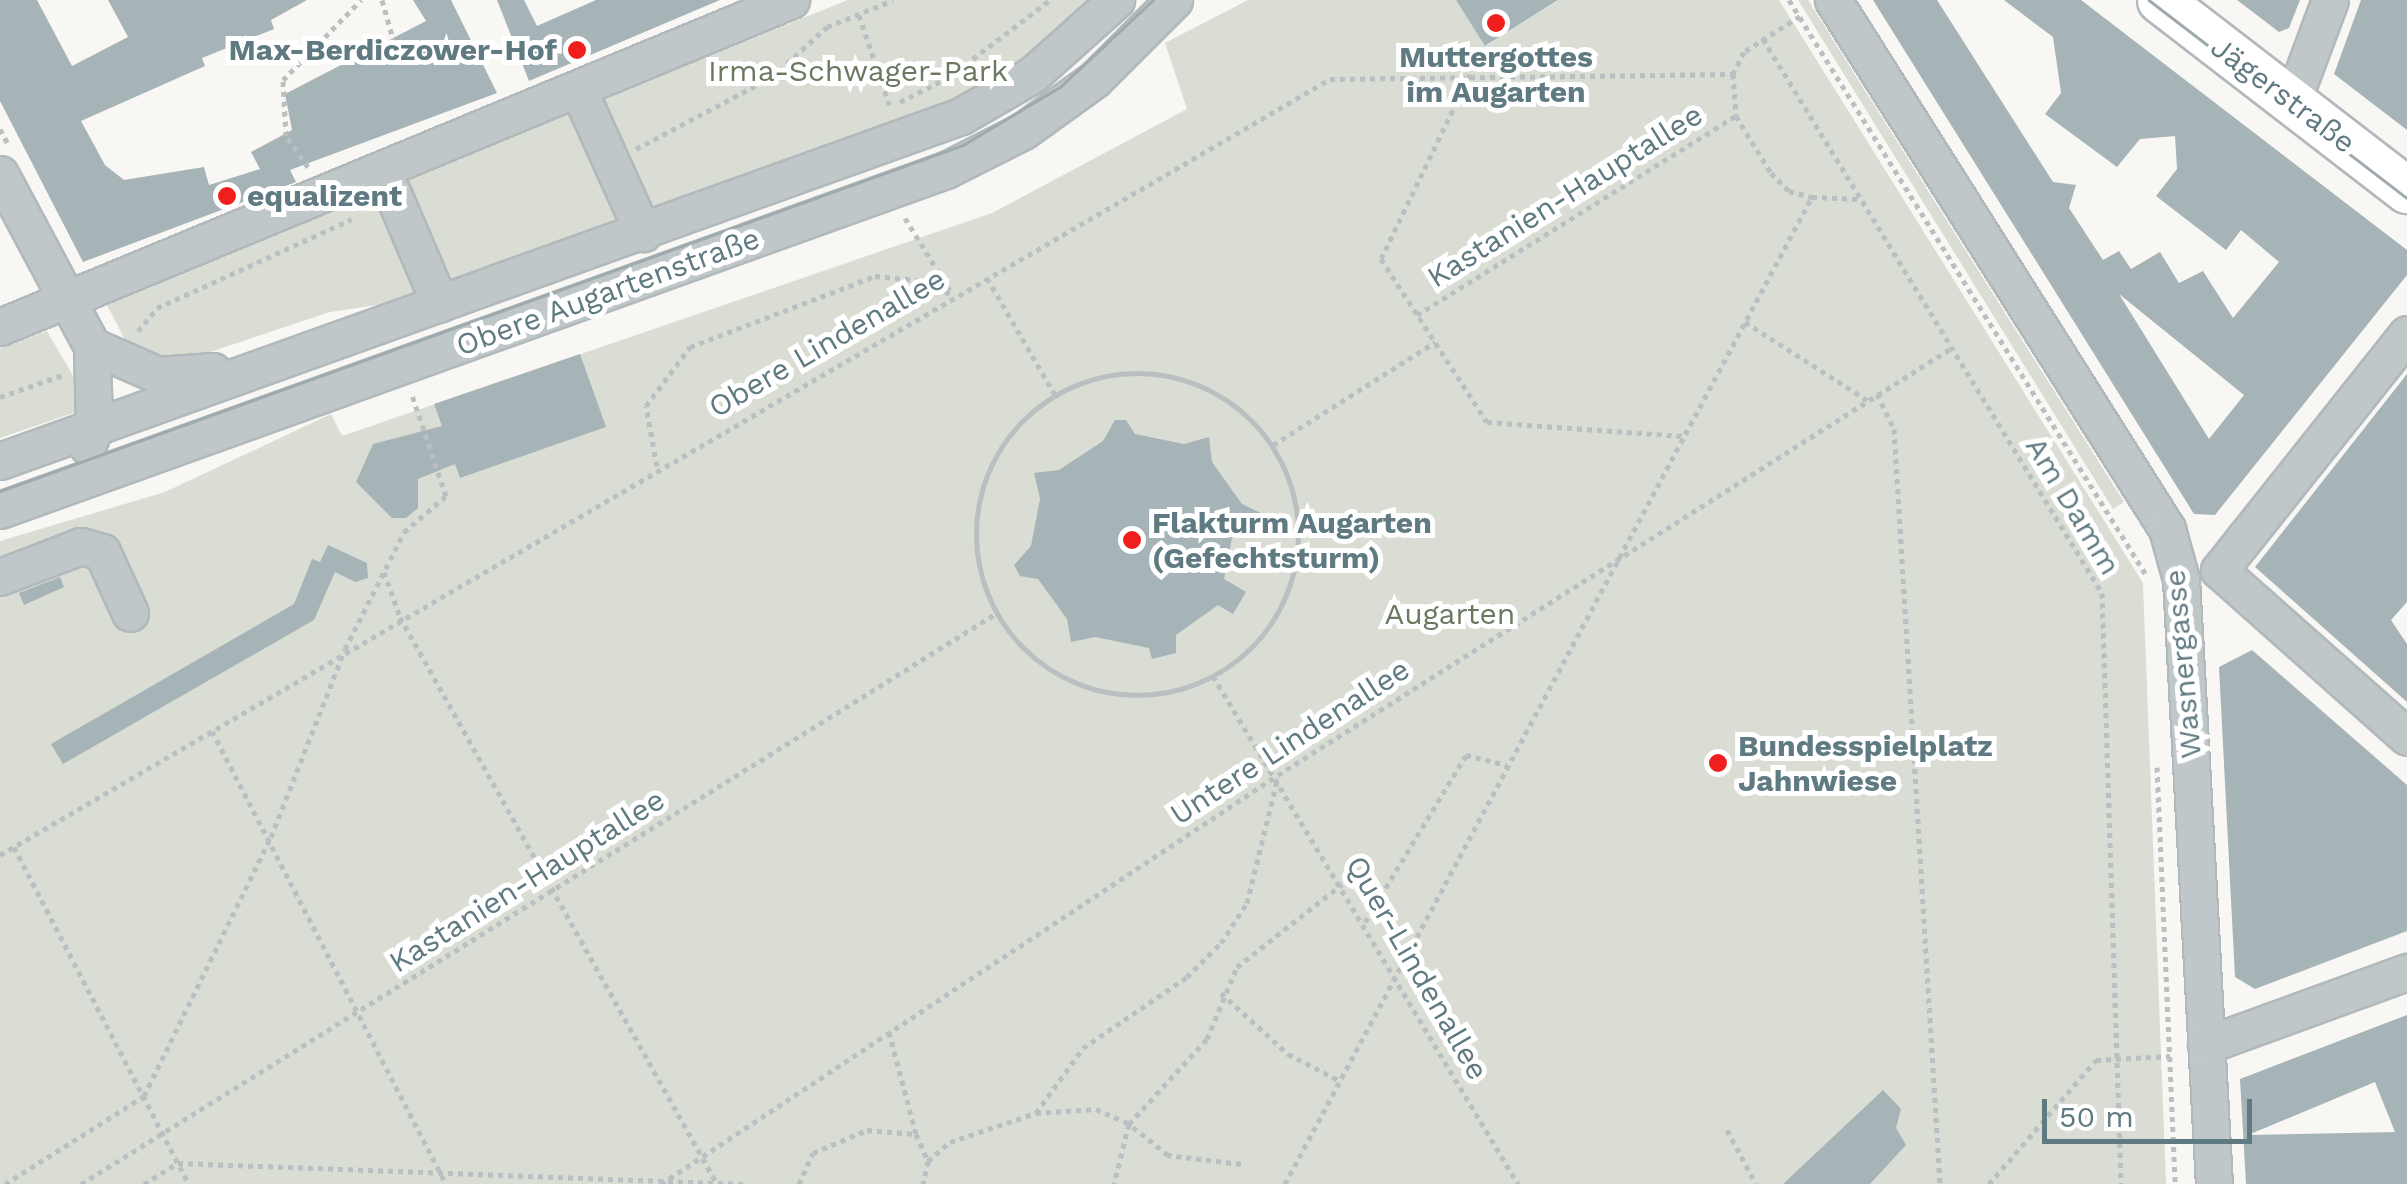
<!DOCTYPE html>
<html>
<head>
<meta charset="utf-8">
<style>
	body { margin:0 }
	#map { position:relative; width:2407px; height:1184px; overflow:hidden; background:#f8f7f4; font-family:"Work Sans",sans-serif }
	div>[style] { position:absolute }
	.green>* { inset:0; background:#d9ddd3 }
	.building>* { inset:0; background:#a6b4b7 }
	.path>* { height:5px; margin-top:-2.5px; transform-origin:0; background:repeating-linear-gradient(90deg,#babfc1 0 5px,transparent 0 10px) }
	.path>.ring { margin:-2.5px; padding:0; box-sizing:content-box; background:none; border:5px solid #babfc1; border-radius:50% }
	.roads { filter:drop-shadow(2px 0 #b1b9bc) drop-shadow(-2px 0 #b1b9bc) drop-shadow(0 2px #b1b9bc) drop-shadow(0 -2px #b1b9bc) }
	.minor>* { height:35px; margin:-17.5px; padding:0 17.5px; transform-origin:17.5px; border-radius:17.5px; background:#c0c7c9 }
	.major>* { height:45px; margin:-22.5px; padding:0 22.5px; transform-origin:22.5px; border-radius:22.5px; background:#fff }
	.tram>* { height:2.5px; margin:-1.25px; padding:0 1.25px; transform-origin:1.25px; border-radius:1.25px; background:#9faaae }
	.dots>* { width:28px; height:28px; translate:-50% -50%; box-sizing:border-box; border:5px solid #fff; border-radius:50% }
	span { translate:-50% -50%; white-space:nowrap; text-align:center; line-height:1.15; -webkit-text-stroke:10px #fff; paint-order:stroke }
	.poi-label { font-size:30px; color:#607a82; font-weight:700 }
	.right { translate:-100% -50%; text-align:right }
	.left { translate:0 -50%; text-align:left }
	.park-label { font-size:30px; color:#6a7960 }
	.street-label { font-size:30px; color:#607a82 }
	.scale { position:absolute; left:2042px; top:1099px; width:210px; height:45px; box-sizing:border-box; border:5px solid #607a82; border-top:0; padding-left:12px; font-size:30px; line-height:35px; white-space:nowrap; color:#607a82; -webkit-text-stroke:8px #fff; paint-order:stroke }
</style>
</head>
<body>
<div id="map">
	<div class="green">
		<div style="clip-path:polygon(848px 0,1096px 0,1012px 74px,906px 129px,403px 301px,330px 312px,177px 363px,151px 358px,125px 340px,107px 305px,124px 290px)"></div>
		<div style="clip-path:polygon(1248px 0,1456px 0,1486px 46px,1559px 0,1779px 0,2143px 583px,2166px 1184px,0 1184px,0 541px,165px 492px,331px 414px,342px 436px,992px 213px,1187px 109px,1165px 43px)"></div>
		<div style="clip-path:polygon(1798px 0,1808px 0,2124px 502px,2113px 509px)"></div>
		<div style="clip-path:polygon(47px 331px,79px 386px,79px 411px,0 438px,0 349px)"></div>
	</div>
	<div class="building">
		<div style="clip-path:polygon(0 0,37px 0,72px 66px,128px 37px,108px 0,307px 0,271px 20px,274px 29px,202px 58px,205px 66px,81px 121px,105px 165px,124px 180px,204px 167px,209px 185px,260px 169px,251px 152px,292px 130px,285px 94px,426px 21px,413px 0,451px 0,497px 93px,290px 170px,296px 182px,83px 262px,0 101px)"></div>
		<div style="clip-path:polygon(497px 0,524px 0,537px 26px,596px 0,720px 0,529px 81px)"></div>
		<div style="clip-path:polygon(1456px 0,1558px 0,1485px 46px)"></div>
		<div style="clip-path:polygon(evenodd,1873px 0,1937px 0,2053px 182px,2076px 185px,2069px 208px,2103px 260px,2119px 251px,2131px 269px,2160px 252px,2179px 283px,2203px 271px,2233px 318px,2279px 262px,2241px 230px,2226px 250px,2156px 196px,2177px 169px,2175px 136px,2140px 139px,2117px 167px,2045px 114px,2061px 93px,2053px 37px,2004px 0,2081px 0,2407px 250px,2407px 275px,2215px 515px,2194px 514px,1873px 0,2119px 294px,2244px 395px,2209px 439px,2119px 294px)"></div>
		<div style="clip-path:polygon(2237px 0,2300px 0,2289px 28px,2279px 32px)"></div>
		<div style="clip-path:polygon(2361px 0,2407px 0,2407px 130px,2334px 74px)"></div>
		<div style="clip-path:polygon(580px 354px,606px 427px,460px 478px,455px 464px,418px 479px,418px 508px,406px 518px,392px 518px,356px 482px,373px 444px,442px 426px,434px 404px)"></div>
		<div style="clip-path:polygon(2407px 374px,2407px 602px,2391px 620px,2407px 644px,2407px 702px,2255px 567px)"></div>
		<div style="clip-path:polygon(1115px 420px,1126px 420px,1135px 434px,1184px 444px,1209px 437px,1212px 462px,1242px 504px,1265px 515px,1258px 532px,1232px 538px,1224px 579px,1246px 592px,1233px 614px,1218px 605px,1176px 635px,1176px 653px,1152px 659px,1149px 648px,1095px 637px,1071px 642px,1067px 619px,1038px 579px,1020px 576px,1014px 565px,1031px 546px,1040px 499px,1034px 473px,1059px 470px,1103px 441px)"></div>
		<div style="clip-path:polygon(328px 545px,367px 563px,368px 578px,355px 582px,335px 572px,314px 620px,63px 764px,51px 744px,294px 604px,312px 559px,320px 562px)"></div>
		<div style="clip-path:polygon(60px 577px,64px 587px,24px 605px,19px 593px)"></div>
		<div style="clip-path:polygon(2252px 650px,2407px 785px,2407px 931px,2255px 989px,2235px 977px,2219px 667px)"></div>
		<div style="clip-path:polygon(evenodd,2407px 1015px,2407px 1184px,2246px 1184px,2240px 1079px,2407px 1015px,2375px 1082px,2395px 1132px,2248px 1135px,2375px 1082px)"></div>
		<div style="clip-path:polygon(1883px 1090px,1901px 1109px,1896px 1128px,1906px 1145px,1870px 1184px,1783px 1184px)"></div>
	</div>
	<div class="path">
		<div style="left:382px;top:0;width:44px;rotate:74.1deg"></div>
		<div style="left:1789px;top:0;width:675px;rotate:58.15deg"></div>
		<div style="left:859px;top:15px;width:97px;rotate:71.4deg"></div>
		<div style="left:1800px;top:16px;width:67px;rotate:147.3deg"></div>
		<div style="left:1744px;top:52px;width:25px;rotate:117deg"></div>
		<div style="left:1733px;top:74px;width:42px;rotate:85.9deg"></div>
		<div style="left:1736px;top:116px;width:67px;rotate:58.4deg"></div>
		<div style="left:1771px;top:173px;width:25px;rotate:45deg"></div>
		<div style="left:1789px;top:191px;width:24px;rotate:15deg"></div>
		<div style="left:1763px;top:39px;width:649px;rotate:58.54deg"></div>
		<div style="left:2102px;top:593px;width:591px;rotate:88.16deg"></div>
		<div style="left:1470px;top:74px;width:205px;rotate:115.7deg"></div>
		<div style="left:1381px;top:259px;width:194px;rotate:57deg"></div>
		<div style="left:1487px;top:422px;width:196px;rotate:4.1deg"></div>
		<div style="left:900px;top:102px;width:55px;rotate:-27deg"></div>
		<div style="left:949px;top:77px;width:127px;rotate:-37.3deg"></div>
		<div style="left:0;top:129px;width:17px;rotate:62deg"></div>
		<div style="left:636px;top:149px;width:154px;rotate:-27.9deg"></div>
		<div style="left:772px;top:77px;width:74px;rotate:-42.3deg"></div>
		<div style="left:827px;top:27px;width:71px;rotate:-22.2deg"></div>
		<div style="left:308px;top:167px;width:38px;rotate:-125deg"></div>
		<div style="left:286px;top:136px;width:56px;rotate:-93.1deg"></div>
		<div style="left:283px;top:80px;width:112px;rotate:-45.7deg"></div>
		<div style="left:905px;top:218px;width:89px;rotate:58.3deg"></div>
		<div style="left:987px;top:278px;width:135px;rotate:59.8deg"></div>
		<div style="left:1417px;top:315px;width:376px;rotate:-32deg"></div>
		<div style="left:1745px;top:322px;width:145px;rotate:32.6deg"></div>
		<div style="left:138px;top:331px;width:30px;rotate:-50deg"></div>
		<div style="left:157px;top:308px;width:214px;rotate:-24.5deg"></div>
		<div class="ring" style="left:976px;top:373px;width:317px;height:317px"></div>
		<div style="left:1877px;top:394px;width:39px;rotate:64deg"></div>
		<div style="left:1894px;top:429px;width:756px;rotate:86.51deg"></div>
		<div style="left:0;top:397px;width:67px;rotate:-19.2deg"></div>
		<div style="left:1273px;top:445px;width:192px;rotate:-32.4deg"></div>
		<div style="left:657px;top:466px;width:61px;rotate:-100.4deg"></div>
		<div style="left:646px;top:406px;width:74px;rotate:-53.3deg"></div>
		<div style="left:690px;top:347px;width:198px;rotate:-21deg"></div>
		<div style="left:875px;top:276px;width:53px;rotate:5.4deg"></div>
		<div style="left:928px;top:281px;width:29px;rotate:31deg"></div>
		<div style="left:384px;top:572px;width:48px;rotate:70.4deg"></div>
		<div style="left:400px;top:617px;width:650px;rotate:60.79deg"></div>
		<div style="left:1213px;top:676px;width:593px;rotate:59.02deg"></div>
		<div style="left:212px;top:731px;width:510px;rotate:62.68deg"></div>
		<div style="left:2157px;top:767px;width:417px;rotate:87.5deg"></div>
		<div style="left:14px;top:847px;width:380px;rotate:62.6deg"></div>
		<div style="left:0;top:855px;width:1540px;rotate:-30.26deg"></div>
		<div style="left:1330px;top:79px;width:403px;rotate:-0.7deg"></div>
		<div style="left:1365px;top:922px;width:195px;rotate:-58.8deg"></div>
		<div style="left:1466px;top:755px;width:41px;rotate:14deg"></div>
		<div style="left:1221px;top:993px;width:91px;rotate:42.3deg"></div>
		<div style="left:1288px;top:1054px;width:59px;rotate:27.4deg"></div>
		<div style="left:889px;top:1032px;width:106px;rotate:75.2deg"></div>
		<div style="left:1036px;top:1113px;width:60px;rotate:-3.8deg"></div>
		<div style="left:1096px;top:1109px;width:36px;rotate:24deg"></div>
		<div style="left:1129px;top:1124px;width:62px;rotate:104deg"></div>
		<div style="left:1727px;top:1130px;width:61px;rotate:61.8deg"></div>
		<div style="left:928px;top:1161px;width:29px;rotate:-41deg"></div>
		<div style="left:950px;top:1142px;width:91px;rotate:-18.6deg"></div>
		<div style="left:1036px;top:1113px;width:80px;rotate:-54.1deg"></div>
		<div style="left:1083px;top:1048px;width:126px;rotate:-34.3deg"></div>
		<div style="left:1187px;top:977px;width:48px;rotate:-45deg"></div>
		<div style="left:1221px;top:943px;width:48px;rotate:-57deg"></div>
		<div style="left:1247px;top:903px;width:130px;rotate:-76.2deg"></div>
		<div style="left:1241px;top:1164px;width:74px;rotate:-173deg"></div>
		<div style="left:1168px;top:1155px;width:50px;rotate:-141.5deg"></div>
		<div style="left:1129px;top:1124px;width:115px;rotate:-47.5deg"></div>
		<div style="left:1207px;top:1039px;width:78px;rotate:-67.4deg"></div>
		<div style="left:1237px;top:967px;width:134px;rotate:-38.3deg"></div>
		<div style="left:5px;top:1184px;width:165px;rotate:-32.3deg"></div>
		<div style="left:144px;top:1096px;width:288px;rotate:-63.9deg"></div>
		<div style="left:271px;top:837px;width:202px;rotate:-68.5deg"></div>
		<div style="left:345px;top:649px;width:131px;rotate:-63.2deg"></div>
		<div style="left:404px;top:532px;width:55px;rotate:-40.6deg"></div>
		<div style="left:446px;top:496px;width:110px;rotate:-108.6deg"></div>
		<div style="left:81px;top:1184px;width:1079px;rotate:-31.94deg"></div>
		<div style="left:144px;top:1184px;width:40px;rotate:-32deg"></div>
		<div style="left:178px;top:1163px;width:566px;rotate:2.12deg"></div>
		<div style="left:661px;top:1184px;width:740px;rotate:-33.54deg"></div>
		<div style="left:1278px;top:775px;width:796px;rotate:-32.37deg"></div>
		<div style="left:799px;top:1184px;width:34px;rotate:-66deg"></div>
		<div style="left:813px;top:1153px;width:59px;rotate:-23.1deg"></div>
		<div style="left:867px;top:1130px;width:49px;rotate:4.7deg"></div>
		<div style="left:916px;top:1134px;width:30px;rotate:66deg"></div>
		<div style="left:928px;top:1161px;width:24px;rotate:102deg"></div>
		<div style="left:1285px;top:1184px;width:1119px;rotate:-61.9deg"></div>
		<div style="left:1812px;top:197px;width:48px;rotate:2.4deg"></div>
		<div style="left:1989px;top:1184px;width:164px;rotate:-49.2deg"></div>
		<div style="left:2096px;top:1060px;width:74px;rotate:-3.1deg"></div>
	</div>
	<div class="roads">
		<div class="minor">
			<div style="left:1833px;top:0;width:626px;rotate:57.73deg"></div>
			<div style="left:2167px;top:529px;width:52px;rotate:74.4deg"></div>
			<div style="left:2181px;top:579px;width:606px;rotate:86.88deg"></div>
			<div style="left:579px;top:91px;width:156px;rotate:65.7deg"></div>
			<div style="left:2292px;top:102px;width:109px;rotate:-69.6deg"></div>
			<div style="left:384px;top:173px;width:142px;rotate:66.9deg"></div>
			<div style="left:0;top:174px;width:195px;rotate:61.9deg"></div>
			<div style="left:92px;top:346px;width:83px;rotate:88.6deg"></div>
			<div style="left:94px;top:429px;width:18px;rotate:112deg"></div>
			<div style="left:0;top:327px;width:856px;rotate:-22.46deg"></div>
			<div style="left:2407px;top:334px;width:302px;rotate:128.5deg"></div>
			<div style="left:2219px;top:570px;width:251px;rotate:41.6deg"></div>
			<div style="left:92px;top:346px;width:72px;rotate:23.7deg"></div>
			<div style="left:158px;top:375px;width:55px;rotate:-4.2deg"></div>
			<div style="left:0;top:461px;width:1021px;rotate:-19.75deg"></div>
			<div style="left:961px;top:116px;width:82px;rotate:-30deg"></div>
			<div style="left:1032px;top:75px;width:113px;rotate:-41.8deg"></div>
			<div style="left:0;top:510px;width:1005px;rotate:-19.77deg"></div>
			<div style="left:946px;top:170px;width:86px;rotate:-26.9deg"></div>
			<div style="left:1023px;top:131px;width:89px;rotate:-35.8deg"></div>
			<div style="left:1095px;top:79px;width:112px;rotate:-45deg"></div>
			<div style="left:0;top:577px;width:87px;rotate:-20.9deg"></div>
			<div style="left:81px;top:546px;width:22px;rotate:16deg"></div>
			<div style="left:102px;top:552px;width:67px;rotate:65.3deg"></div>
			<div style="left:2206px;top:1045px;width:214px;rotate:-20deg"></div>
		</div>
		<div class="major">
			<div style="left:2160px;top:0;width:312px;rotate:37.6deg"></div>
		</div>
	</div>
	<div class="tram">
		<div style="left:2149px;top:0;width:325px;rotate:37.5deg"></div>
		<div style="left:0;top:491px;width:1023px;rotate:-19.76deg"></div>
		<div style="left:963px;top:145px;width:113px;rotate:-30.9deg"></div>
		<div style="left:1060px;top:87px;width:127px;rotate:-43.1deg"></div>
	</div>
	<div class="dots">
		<div style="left:1496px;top:23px;background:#f01f1d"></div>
		<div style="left:577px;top:50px;background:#f01f1d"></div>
		<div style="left:227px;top:196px;background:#f01f1d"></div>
		<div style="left:1132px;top:540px;background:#f01f1d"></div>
		<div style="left:1718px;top:763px;background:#f01f1d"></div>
	</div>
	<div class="poi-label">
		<span class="right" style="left:557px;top:50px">Max-Berdiczower-Hof</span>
		<span style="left:1496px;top:74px">Muttergottes<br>im Augarten</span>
		<span class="left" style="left:247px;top:196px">equalizent</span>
		<span class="left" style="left:1152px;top:540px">Flakturm Augarten<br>(Gefechtsturm)</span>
		<span class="left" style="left:1738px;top:763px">Bundesspielplatz<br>Jahnwiese</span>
	</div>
	<div class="park-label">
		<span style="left:858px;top:71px">Irma-Schwager-Park</span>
		<span style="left:1450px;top:614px">Augarten</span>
	</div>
	<div class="street-label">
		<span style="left:2283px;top:95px;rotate:37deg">Jägerstraße</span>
		<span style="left:1565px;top:196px;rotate:-32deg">Kastanien-Hauptallee</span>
		<span style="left:608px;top:292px;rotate:-20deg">Obere Augartenstraße</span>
		<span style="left:827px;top:343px;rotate:-30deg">Obere Lindenallee</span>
		<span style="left:2073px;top:506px;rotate:59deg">Am Damm</span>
		<span style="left:2183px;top:664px;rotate:-95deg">Wasnergasse</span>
		<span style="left:1290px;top:742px;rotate:-33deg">Untere Lindenallee</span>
		<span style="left:527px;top:881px;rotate:-32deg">Kastanien-Hauptallee</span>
		<span style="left:1417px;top:968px;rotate:60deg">Quer-Lindenallee</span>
	</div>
	<div class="scale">50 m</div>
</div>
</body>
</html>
